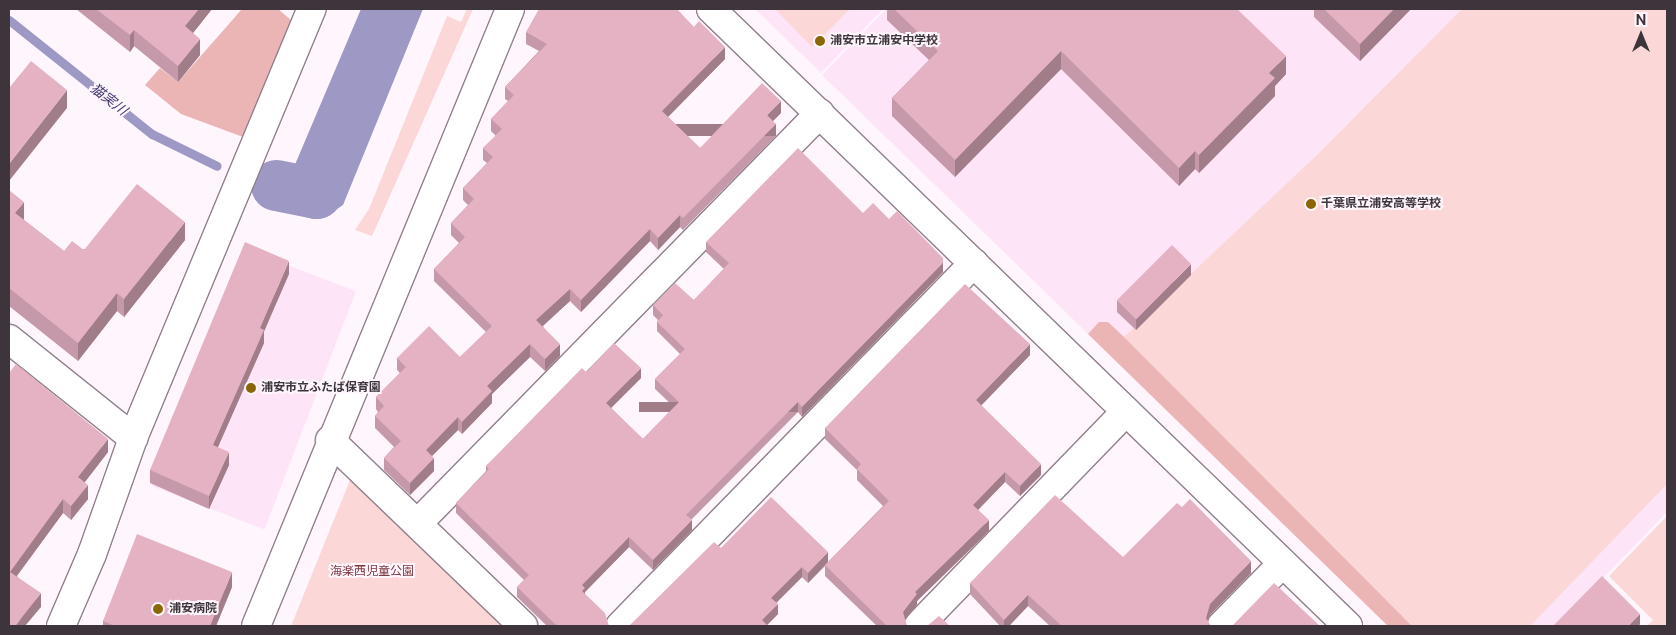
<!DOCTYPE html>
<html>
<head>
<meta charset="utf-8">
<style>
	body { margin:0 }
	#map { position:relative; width:1676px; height:635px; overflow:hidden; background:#fef6fc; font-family:"Public Sans","Noto Sans JP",sans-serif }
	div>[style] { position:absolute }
	.built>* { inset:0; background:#fde4f7; transform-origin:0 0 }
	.green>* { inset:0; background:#fbd7d7 }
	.forest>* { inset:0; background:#ebb5b6 }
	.water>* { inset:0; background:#9d98c4 }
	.stream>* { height:9px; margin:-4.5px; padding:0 4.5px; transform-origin:4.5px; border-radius:4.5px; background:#9d98c4 }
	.river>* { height:51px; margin:-25.5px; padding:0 25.5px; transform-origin:25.5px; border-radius:25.5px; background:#9d98c4 }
	.roads { filter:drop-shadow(1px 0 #91808d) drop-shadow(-1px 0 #91808d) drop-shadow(0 1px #91808d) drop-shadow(0 -1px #91808d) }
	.minor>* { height:28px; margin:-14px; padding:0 14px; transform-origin:14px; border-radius:14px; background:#fff }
	.wall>* { inset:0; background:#c599a9 }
	.shaded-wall>* { inset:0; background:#a07d89; transform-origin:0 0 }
	.building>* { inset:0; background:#e5b2c4; transform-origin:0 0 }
	.dots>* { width:14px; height:14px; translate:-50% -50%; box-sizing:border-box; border:2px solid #fef6fc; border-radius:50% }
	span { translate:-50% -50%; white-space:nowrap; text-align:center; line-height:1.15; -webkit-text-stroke:4px #fef6fc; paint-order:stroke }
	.poi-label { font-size:12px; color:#3d353b; font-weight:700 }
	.left { translate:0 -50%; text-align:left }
	.park-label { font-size:12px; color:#7c393e }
	.water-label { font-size:14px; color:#433870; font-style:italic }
	.frame { position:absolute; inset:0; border:10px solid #3d353b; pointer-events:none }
	.north { position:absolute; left:1616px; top:10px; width:50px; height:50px; -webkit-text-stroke:4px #fef6fc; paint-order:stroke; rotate:0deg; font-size:14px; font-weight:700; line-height:20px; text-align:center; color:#3d353b }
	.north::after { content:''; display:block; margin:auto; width:18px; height:22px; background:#3d353b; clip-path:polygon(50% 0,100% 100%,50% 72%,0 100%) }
</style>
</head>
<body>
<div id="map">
	<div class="built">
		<div style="clip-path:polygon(755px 9px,883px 9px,821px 73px)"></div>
		<div style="clip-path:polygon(886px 9px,1667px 9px,1667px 512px,1557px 626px,1388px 626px,822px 75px)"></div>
		<div style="left:243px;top:248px;width:121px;height:255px;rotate:21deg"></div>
	</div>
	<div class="green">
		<div style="clip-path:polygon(467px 9px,473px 9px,372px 236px,355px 230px,369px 209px,447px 16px,461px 22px)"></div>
		<div style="clip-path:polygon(775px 9px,850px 9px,812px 47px)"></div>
		<div style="clip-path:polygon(1462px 9px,1667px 9px,1667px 484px,1530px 626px,1412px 626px,1124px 337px,1317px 155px)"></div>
		<div style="clip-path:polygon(352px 475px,506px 626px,291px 626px)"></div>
		<div style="clip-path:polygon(1667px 516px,1667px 626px,1647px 626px,1653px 620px,1609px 576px)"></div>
	</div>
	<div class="forest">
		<div style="clip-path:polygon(242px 9px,278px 9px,291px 20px,243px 137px,181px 114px,145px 85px,160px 68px,178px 82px)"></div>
		<div style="clip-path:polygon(1099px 322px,1108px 322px,1124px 337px,1412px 626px,1388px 626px,1088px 334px)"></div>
	</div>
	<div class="water">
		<div style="clip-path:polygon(361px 9px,423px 9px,343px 205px,325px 217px,302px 216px,277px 207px)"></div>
	</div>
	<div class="stream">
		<div style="left:9px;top:20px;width:183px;rotate:38.6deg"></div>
		<div style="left:152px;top:134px;width:72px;rotate:26.2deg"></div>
	</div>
	<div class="river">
		<div style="left:276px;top:185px;width:41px;rotate:11.3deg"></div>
		<div style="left:316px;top:193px;width:40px;rotate:-66.6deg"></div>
	</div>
	<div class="roads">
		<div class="minor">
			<div style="left:711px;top:9px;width:887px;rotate:44.09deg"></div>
			<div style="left:9px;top:339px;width:159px;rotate:38.6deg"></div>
			<div style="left:330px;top:440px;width:268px;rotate:43.9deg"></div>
			<div style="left:418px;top:523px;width:574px;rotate:-45.56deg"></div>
			<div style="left:61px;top:626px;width:78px;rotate:-66.7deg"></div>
			<div style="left:92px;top:554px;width:123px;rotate:-70.5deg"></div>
			<div style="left:133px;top:438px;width:465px;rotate:-67.4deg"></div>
			<div style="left:256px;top:626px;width:667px;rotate:-67.62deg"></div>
			<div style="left:620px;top:626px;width:507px;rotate:-45.72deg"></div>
			<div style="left:918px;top:626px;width:299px;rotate:-45.9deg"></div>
			<div style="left:1221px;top:626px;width:88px;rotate:-45.5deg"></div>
		</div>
	</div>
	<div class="wall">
		<div style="clip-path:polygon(76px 9px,212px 9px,193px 33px,200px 55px,178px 82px,134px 46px,130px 52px)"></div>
		<div style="clip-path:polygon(887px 9px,1237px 9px,1286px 74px,1275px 86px,1275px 96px,1199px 173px,1195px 169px,1179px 186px,1061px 69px,955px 177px,892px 116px,892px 98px,929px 60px,887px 20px)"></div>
		<div style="clip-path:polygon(1314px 9px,1411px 9px,1360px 61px,1314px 17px)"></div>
		<div style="clip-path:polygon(526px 32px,725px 59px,668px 117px,700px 148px,781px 113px,773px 121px,776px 136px,683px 230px,680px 227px,658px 250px,650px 241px,581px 312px,570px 301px,543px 326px,560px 356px,545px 371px,530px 357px,492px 394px,492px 403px,462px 434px,458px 430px,432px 456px,434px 471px,410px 495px,384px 470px,384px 458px,394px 447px,375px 428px,375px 416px,378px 412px,376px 409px,376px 397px,400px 373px,397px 370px,397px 358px,460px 357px,486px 332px,434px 281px,434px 269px,459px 243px,451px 235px,451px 223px,468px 205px,463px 200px,463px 188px,487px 163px,483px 160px,483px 148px,496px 136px,491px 131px,491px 119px,508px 101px,505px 99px,505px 87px,539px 51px,526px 44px)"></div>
		<div style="clip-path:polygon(9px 190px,24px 220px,64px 251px,185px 240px,124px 317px,117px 311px,78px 361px,9px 306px)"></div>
		<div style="clip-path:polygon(863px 213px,943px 272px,802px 417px,798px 412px,691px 520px,692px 530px,653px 570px,629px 547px,585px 592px,585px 594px,609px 626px,547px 626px,517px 597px,517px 587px,524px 580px,456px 513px,456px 503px,486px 471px,486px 466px,586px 372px,641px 378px,611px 408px,643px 439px,674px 407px,655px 389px,655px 379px,680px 354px,657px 331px,657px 322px,658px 320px,653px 315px,653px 305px,694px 300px,724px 269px,706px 252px,706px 242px)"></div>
		<div style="clip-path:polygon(289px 274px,264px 330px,264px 343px,218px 447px,229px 465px,209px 509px,150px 483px,150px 470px)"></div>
		<div style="clip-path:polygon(1191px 275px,1136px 330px,1117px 312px,1117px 301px)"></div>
		<div style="clip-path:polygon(1030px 355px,981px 405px,1041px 475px,1020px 496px,1005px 482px,978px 510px,989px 531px,917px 601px,917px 605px,905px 620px,907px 626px,877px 626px,825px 576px,825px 566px,808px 583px,802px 577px,776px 603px,778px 614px,767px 625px,629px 626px,721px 548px,828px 562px,883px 506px,857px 480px,857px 470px,825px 439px,825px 428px)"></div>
		<div style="clip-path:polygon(9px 373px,108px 452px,84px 483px,88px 499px,71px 520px,63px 513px,17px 576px,41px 607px,9px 626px)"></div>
		<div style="clip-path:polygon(1123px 557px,1251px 573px,1210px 615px,1208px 622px,1211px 626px,1050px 626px,1028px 606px,1009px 626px,1000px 626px,970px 594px,970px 583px)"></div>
		<div style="clip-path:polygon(232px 587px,216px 626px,103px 626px,103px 621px)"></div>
	</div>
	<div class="shaded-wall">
		<div style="clip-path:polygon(199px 9px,212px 9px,185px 43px,185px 26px)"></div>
		<div style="clip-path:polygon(1394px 9px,1411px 9px,1360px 61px,1360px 44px)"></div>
		<div style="clip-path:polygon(134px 30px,134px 46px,130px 52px,130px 35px)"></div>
		<div style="clip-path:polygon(200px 39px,200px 55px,178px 82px,178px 66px)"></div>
		<div style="clip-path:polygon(725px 47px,725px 59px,662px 123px,662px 111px)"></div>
		<div style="clip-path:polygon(1061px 51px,1061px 69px,955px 177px,955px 160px)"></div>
		<div style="clip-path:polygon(1286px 56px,1286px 74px,1275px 86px,1275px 96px,1199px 173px,1199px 155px,1269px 73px)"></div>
		<div style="clip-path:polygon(67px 90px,67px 108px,9px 181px,9px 164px)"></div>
		<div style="clip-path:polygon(781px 101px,781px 113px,767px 127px,767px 115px)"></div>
		<div style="left:776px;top:124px;width:12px;height:132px;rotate:90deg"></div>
		<div style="clip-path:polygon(1195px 151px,1195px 169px,1179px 186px,1179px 168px)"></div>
		<div style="clip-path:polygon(24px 202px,24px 220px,15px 213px)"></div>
		<div style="clip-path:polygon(680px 215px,680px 227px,658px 250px,658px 238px)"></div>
		<div style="clip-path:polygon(185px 222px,185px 240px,124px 317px,124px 299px)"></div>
		<div style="clip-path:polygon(650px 229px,650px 241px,581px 312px,581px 300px)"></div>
		<div style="clip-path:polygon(943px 258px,943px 272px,802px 417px,802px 407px)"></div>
		<div style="clip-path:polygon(289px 261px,289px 274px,260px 341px,260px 328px)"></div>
		<div style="clip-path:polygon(1191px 264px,1191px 275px,1136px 330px,1136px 320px)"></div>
		<div style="clip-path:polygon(570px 289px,570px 301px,536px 332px,536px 320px)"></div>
		<div style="clip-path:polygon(117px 293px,117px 311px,78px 361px,78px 343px)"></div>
		<div style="clip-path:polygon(264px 330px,264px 343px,213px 458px,213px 445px)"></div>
		<div style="clip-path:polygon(530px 344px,530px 357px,492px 394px,492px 403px,462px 434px,462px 422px,487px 386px)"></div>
		<div style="clip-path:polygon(560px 344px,560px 356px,545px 371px,545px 359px)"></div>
		<div style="clip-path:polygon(1030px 344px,1030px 355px,976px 411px,976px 400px)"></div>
		<div style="clip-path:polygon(641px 368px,641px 378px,606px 413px,606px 403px)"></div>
		<div style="left:798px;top:402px;width:10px;height:159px;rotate:90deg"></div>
		<div style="clip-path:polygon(458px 417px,458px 430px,426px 462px,426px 450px)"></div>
		<div style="clip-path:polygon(108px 439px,108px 452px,78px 491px,78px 477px)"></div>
		<div style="clip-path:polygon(229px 452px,229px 465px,209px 509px,209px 496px)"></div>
		<div style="clip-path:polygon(434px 458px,434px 471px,410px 495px,410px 483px)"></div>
		<div style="clip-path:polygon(1041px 464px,1041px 475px,1020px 496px,1020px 486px)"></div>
		<div style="clip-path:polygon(1005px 472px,1005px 482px,973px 515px,973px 505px)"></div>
		<div style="clip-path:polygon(88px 485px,88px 499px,71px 520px,71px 506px)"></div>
		<div style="clip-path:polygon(63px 499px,63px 513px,10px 585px,10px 572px)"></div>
		<div style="clip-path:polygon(692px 520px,692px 530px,653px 570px,653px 560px)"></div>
		<div style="clip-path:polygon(989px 520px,989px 531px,917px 601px,917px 605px,903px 623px,903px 612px,915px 592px)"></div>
		<div style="clip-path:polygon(629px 537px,629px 547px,585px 592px,585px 598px,582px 601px,582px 585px)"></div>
		<div style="clip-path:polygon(828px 552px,828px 562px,808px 583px,808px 573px)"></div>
		<div style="clip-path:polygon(1251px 561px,1251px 573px,1210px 615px,1207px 626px,1206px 618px,1210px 604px)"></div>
		<div style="clip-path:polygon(802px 567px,802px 577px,771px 608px,771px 598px)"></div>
		<div style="clip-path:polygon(232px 572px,232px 587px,216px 626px,210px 626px)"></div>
		<div style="clip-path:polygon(41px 593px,41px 607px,25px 626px,15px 626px)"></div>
		<div style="clip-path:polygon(1028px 595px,1028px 606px,1009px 626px,1004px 626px,1004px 620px)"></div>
		<div style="clip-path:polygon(778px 604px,778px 614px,766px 626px,762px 620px)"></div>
		<div style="clip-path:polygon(1640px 614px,1640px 624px,1639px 626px,1628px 626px)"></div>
	</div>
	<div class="building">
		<div style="clip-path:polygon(96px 9px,199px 9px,185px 26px,200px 39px,178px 66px,134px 30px,130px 35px)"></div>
		<div style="clip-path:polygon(539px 9px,677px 9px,694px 27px,699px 21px,725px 47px,662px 111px,700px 148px,762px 83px,781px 101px,767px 115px,776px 124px,683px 218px,680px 215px,658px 238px,650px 229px,581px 300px,570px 289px,536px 320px,560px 344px,545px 359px,530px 344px,487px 386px,492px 391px,462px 422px,458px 417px,426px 450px,434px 458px,410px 483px,384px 458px,401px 441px,375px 416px,384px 406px,376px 397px,406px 367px,397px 358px,429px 326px,460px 357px,492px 326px,434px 269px,465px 237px,451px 223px,474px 199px,463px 188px,493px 157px,483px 148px,502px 129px,491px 119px,514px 95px,505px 87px,547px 44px,526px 32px)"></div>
		<div style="clip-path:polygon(894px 9px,1237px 9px,1286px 56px,1269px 73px,1275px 78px,1199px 155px,1195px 151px,1179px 168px,1061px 51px,955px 160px,892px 98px,938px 51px)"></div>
		<div style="clip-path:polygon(1324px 9px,1394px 9px,1360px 44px)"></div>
		<div style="clip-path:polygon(31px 61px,67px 90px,9px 164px,9px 88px)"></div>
		<div style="clip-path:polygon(798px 148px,863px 213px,873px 203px,889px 219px,897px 211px,943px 258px,943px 263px,802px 407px,798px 402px,686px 515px,692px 520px,653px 560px,629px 537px,582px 585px,585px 588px,582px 591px,605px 613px,609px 626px,557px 626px,517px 587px,529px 575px,456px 503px,489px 469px,486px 466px,582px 368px,586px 372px,614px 343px,641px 368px,606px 403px,643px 439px,679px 402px,655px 379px,685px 349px,657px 322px,663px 315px,653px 305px,675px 283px,694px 300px,729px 263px,706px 242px)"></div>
		<div style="clip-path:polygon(137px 184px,185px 222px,124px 299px,117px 293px,78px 343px,9px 288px,9px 190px,24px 202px,15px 213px,64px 251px,72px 241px,84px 250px)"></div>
		<div style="clip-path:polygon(245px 242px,289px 261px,260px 328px,264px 330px,213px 445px,229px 452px,209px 496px,150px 470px)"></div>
		<div style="left:1172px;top:245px;width:27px;height:78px;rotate:45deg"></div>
		<div style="clip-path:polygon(965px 284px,1030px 344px,976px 400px,1041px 464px,1020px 486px,1005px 472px,973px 505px,989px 520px,915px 592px,917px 594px,903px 612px,907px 626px,887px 626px,825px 565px,889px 501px,857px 469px,861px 464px,825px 428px)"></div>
		<div style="clip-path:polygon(16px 364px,108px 439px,78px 477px,88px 485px,71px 506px,63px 499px,10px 572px,41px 593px,15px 626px,9px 626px,9px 373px)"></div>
		<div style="clip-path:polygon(1055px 495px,1123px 557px,1177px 503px,1182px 507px,1190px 499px,1251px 561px,1210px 604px,1206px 618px,1211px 626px,1062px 626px,1028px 595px,1004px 620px,970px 583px)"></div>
		<div style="clip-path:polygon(771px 497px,828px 552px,808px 573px,802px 567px,771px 598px,778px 604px,762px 620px,768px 626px,629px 626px,714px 542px,721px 548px)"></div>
		<div style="clip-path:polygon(137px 534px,232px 572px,210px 626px,115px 626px,103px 621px)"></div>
		<div style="clip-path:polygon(1602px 576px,1640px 614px,1628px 626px,1553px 626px)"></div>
		<div style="clip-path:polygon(1274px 583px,1320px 626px,1230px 626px,1232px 626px)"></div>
		<div style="clip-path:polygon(939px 616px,950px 626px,927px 626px)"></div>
	</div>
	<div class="dots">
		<div style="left:820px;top:41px;background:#8b6605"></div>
		<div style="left:1311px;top:204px;background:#8b6605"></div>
		<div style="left:251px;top:388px;background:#8b6605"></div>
		<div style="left:158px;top:609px;background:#8b6605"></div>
	</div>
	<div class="poi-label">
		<span class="left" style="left:830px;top:41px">浦安市立浦安中学校</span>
		<span class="left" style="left:1321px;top:204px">千葉県立浦安高等学校</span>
		<span class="left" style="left:261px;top:388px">浦安市立ふたば保育園</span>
		<span class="left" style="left:169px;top:609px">浦安病院</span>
	</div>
	<div class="park-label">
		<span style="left:372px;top:572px">海楽西児童公園</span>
	</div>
	<div class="water-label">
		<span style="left:109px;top:99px;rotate:38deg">猫実川</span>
	</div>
	<div class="frame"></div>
	<div class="north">N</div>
</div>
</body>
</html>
